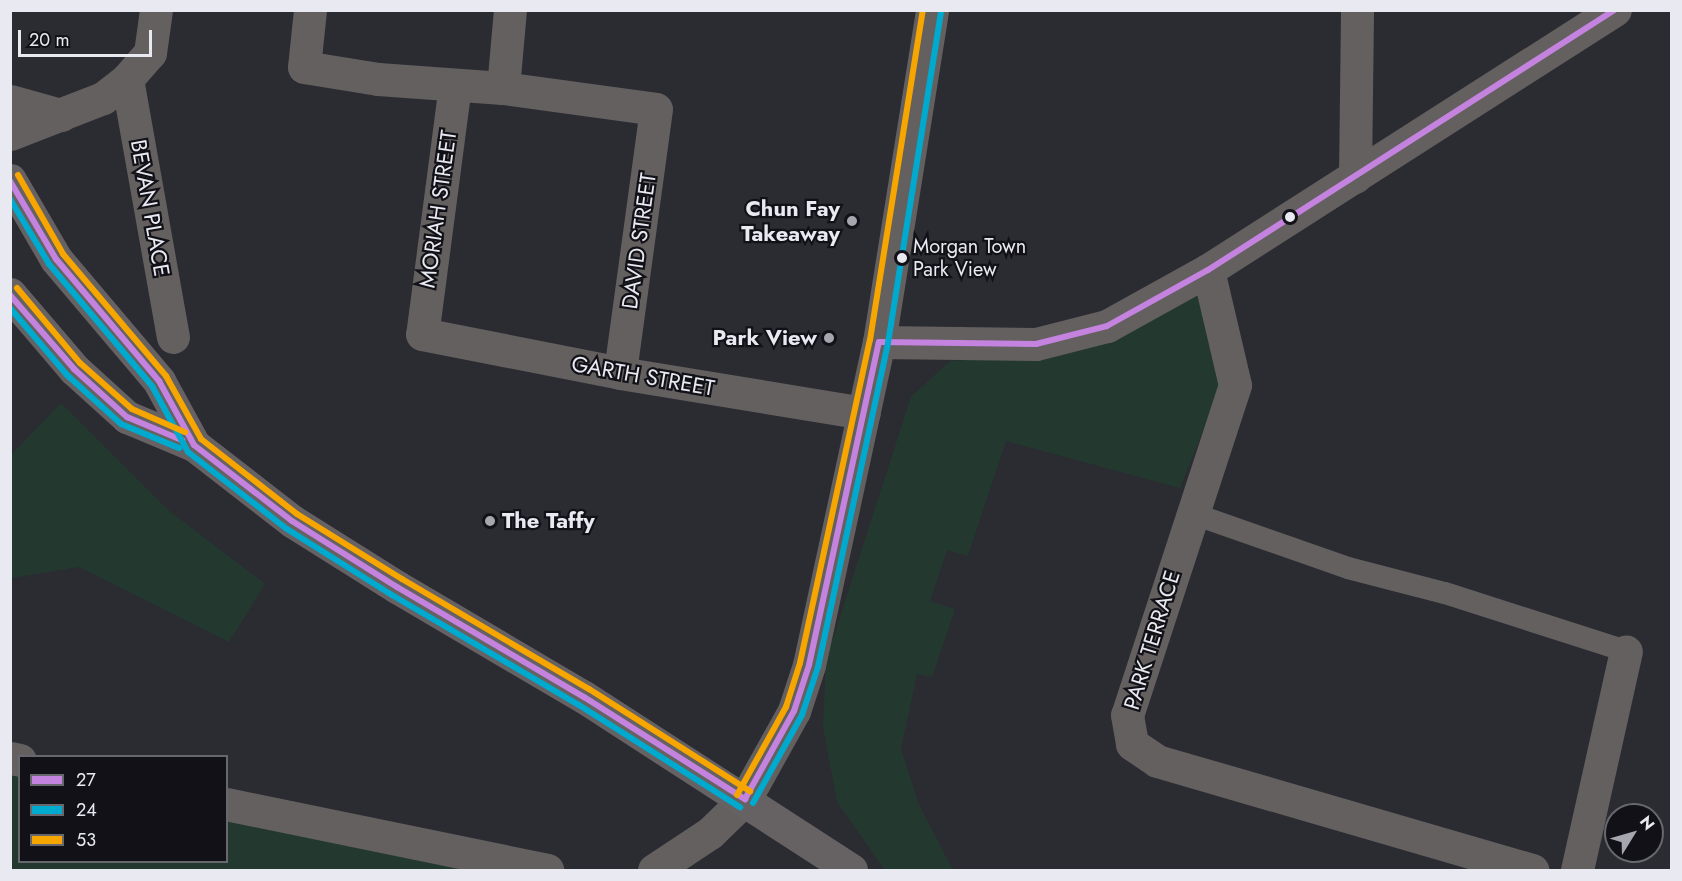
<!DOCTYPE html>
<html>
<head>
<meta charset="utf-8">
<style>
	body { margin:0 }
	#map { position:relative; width:1682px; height:881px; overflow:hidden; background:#2b2b32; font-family:Jost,sans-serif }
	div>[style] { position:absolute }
	.green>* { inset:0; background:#23392f }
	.service>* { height:22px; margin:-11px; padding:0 11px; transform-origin:11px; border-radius:11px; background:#646060 }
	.minor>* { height:33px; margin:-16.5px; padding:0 16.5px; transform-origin:16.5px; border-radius:16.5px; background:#646060 }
	.primary>* { height:33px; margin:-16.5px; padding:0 16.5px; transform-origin:16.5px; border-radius:16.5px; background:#666162 }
	.bus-1>* { height:6px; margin:-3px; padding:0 3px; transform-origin:3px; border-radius:3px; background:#c483df }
	.bus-2>* { height:6px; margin:-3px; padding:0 3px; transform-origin:3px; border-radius:3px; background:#00a9ce }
	.bus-3>* { height:6px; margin:-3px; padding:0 3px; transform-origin:3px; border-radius:3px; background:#f7a600 }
	.dots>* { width:16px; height:16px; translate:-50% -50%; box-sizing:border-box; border:3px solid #111117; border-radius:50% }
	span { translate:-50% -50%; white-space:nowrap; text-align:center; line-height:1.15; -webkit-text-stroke:4.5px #111117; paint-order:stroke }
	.bus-label { font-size:20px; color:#e8e9f1 }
	.left { translate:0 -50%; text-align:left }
	.street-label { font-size:22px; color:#e8e9f1 }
	.poi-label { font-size:22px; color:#e8e9f1; font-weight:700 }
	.right { translate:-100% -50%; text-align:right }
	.frame { position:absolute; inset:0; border:12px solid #e8e9f1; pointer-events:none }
	.legend { position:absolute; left:18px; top:755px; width:210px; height:108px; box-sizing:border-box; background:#111117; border:2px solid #67676e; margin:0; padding:8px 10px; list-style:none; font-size:18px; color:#e8e9f1 }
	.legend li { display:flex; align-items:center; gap:12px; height:30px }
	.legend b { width:30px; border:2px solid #67676e }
	.north { position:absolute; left:1604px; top:803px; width:60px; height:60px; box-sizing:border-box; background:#111117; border:2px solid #67676e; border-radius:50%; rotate:53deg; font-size:16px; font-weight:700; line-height:24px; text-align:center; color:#e8e9f1 }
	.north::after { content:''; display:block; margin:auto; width:21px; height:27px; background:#a6a6ae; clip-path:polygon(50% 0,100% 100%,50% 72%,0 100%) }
	.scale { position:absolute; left:18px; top:30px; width:134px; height:27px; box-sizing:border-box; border:3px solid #e8e9f1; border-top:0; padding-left:8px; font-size:18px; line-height:21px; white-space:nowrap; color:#e8e9f1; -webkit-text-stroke:4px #111117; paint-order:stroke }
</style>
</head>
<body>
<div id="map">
	<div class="green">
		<div style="clip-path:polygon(1196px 291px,1222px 384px,1180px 488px,1006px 441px,968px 556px,947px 550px,930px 601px,955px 609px,932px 677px,917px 674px,901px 749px,919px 805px,953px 870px,885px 870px,837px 802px,823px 727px,826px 660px,911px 397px,950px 361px,1042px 356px)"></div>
		<div style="clip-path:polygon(61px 403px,167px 509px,265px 584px,229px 642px,79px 567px,11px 578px,11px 455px)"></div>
		<div style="clip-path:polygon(10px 767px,19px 769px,20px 862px,226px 862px,227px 815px,477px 870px,11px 870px)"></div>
	</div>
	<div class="service">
		<div style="left:1194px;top:510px;width:4px;rotate:90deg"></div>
		<div style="left:1194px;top:514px;width:163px;rotate:19.3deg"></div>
		<div style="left:1348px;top:568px;width:100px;rotate:14.5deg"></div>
		<div style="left:1445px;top:593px;width:190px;rotate:17.8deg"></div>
	</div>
	<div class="minor">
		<div style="left:310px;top:10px;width:57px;rotate:96deg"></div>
		<div style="left:304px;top:67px;width:75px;rotate:9.2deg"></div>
		<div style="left:378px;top:79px;width:125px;rotate:4.1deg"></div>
		<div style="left:503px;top:88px;width:154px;rotate:7.8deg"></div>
		<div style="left:656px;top:109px;width:266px;rotate:97.8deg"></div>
		<div style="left:127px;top:79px;width:262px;rotate:79.9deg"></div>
		<div style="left:455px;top:85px;width:251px;rotate:97.5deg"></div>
		<div style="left:422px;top:334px;width:202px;rotate:11.1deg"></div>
		<div style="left:620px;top:373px;width:247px;rotate:9.3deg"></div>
		<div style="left:503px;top:88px;width:78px;rotate:-84.9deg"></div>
		<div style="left:10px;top:101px;width:53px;rotate:15.4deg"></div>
		<div style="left:10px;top:134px;width:100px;rotate:-21.2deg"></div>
		<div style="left:103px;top:98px;width:31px;rotate:-38deg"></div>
		<div style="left:127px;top:79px;width:35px;rotate:-49deg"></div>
		<div style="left:150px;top:53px;width:43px;rotate:-82.1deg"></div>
		<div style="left:1355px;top:177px;width:167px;rotate:-89.3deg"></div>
		<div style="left:1208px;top:270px;width:118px;rotate:76.8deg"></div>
		<div style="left:1235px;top:385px;width:347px;rotate:108.1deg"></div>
		<div style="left:1127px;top:715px;width:29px;rotate:80deg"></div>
		<div style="left:1132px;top:744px;width:30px;rotate:34deg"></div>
		<div style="left:1157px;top:761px;width:391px;rotate:16.2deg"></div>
		<div style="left:879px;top:342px;width:157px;rotate:0.7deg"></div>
		<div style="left:1036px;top:344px;width:73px;rotate:-14.2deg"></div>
		<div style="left:1107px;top:326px;width:115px;rotate:-29deg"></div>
		<div style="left:1208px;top:270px;width:483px;rotate:-32.6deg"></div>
		<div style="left:10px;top:758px;width:10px;rotate:11deg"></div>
		<div style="left:226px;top:804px;width:328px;rotate:11.6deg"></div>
		<div style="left:654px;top:870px;width:67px;rotate:-33.5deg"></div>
		<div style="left:710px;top:833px;width:49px;rotate:-44.2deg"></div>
		<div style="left:745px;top:799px;width:101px;rotate:-60.9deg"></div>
		<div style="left:794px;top:711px;width:48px;rotate:-71.9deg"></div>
		<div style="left:809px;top:665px;width:330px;rotate:-77.8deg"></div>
		<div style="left:879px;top:342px;width:336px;rotate:-80.9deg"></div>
		<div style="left:1577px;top:870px;width:224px;rotate:-77.4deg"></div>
	</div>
	<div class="primary">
		<div style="left:10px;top:180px;width:91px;rotate:59.8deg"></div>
		<div style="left:56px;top:259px;width:160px;rotate:49.8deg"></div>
		<div style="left:159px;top:381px;width:73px;rotate:61.3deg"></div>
		<div style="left:10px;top:294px;width:99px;rotate:49.5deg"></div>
		<div style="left:74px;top:369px;width:72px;rotate:42.2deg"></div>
		<div style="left:127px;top:417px;width:73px;rotate:22.7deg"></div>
		<div style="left:194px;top:445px;width:124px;rotate:37.8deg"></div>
		<div style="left:292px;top:521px;width:124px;rotate:32.2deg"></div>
		<div style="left:397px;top:587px;width:217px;rotate:30.5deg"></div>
		<div style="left:584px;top:697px;width:318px;rotate:32.9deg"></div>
	</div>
	<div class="bus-1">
		<div style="left:10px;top:181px;width:91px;rotate:59.5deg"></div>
		<div style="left:56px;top:259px;width:160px;rotate:49.8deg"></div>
		<div style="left:159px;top:381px;width:73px;rotate:61.3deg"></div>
		<div style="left:194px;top:445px;width:124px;rotate:37.8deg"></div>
		<div style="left:292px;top:521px;width:124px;rotate:32.2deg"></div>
		<div style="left:397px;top:587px;width:217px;rotate:30.5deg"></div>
		<div style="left:584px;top:697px;width:191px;rotate:32.4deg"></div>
		<div style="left:10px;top:295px;width:98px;rotate:49.1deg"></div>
		<div style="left:74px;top:369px;width:72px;rotate:42.2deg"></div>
		<div style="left:127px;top:417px;width:60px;rotate:22.7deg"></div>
		<div style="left:879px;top:342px;width:157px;rotate:0.7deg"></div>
		<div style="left:1036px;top:344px;width:73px;rotate:-14.2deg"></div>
		<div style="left:1107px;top:326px;width:115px;rotate:-29deg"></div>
		<div style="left:1208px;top:270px;width:482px;rotate:-32.6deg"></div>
		<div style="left:745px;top:799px;width:101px;rotate:-60.9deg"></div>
		<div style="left:794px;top:711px;width:48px;rotate:-71.9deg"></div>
		<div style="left:809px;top:665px;width:330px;rotate:-77.8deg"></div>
	</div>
	<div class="bus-2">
		<div style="left:10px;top:199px;width:76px;rotate:59deg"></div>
		<div style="left:49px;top:264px;width:160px;rotate:49.8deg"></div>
		<div style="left:152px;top:386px;width:75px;rotate:61.4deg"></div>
		<div style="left:188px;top:452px;width:125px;rotate:37.9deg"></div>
		<div style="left:287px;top:529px;width:124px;rotate:32.2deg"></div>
		<div style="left:392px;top:595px;width:217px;rotate:30.5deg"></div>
		<div style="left:579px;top:705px;width:191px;rotate:32.4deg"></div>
		<div style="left:10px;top:308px;width:88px;rotate:49.6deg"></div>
		<div style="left:67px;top:375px;width:73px;rotate:42.2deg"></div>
		<div style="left:121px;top:424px;width:63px;rotate:22.5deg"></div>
		<div style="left:753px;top:803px;width:101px;rotate:-60.9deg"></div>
		<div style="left:802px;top:715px;width:51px;rotate:-71.6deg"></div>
		<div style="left:818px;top:667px;width:331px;rotate:-77.8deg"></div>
		<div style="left:888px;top:343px;width:336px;rotate:-80.9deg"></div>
	</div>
	<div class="bus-3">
		<div style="left:18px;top:175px;width:91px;rotate:60.3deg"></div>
		<div style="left:63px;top:254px;width:160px;rotate:49.8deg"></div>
		<div style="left:166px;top:376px;width:72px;rotate:60.9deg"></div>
		<div style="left:201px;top:439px;width:122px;rotate:38deg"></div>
		<div style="left:297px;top:514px;width:123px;rotate:31.8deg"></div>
		<div style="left:402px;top:579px;width:217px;rotate:30.5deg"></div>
		<div style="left:589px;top:689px;width:191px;rotate:32.4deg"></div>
		<div style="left:17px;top:288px;width:98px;rotate:50deg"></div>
		<div style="left:80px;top:363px;width:69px;rotate:41.5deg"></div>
		<div style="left:132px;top:409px;width:58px;rotate:23.5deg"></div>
		<div style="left:737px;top:795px;width:101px;rotate:-60.9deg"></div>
		<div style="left:786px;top:707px;width:46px;rotate:-72.3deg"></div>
		<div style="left:800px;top:663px;width:330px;rotate:-77.8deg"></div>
		<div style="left:870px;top:340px;width:334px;rotate:-80.9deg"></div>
	</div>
	<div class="dots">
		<div style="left:1290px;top:217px;background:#e8e9f1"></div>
		<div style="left:852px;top:221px;background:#a6a6ae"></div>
		<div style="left:902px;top:258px;background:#e8e9f1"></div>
		<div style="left:829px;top:338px;background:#a6a6ae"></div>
		<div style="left:490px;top:521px;background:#a6a6ae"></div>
	</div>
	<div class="bus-label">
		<span class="left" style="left:913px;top:258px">Morgan Town<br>Park View</span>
	</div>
	<div class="street-label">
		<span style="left:150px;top:208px;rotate:80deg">BEVAN PLACE</span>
		<span style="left:438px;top:209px;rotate:-82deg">MORIAH STREET</span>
		<span style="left:639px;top:241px;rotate:-82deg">DAVID STREET</span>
		<span style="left:643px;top:376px;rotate:10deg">GARTH STREET</span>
		<span style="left:1152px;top:640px;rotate:-73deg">PARK TERRACE</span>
	</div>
	<div class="poi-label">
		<span class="right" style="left:840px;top:221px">Chun Fay<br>Takeaway</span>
		<span class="right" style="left:817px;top:338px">Park View</span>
		<span class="left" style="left:502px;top:521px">The Taffy</span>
	</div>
	<div class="frame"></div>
	<ul class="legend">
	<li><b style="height:8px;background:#c483df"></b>27</li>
	<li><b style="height:8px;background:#00a9ce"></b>24</li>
	<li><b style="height:8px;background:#f7a600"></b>53</li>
	</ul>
	<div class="north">N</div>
	<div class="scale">20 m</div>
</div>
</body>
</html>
